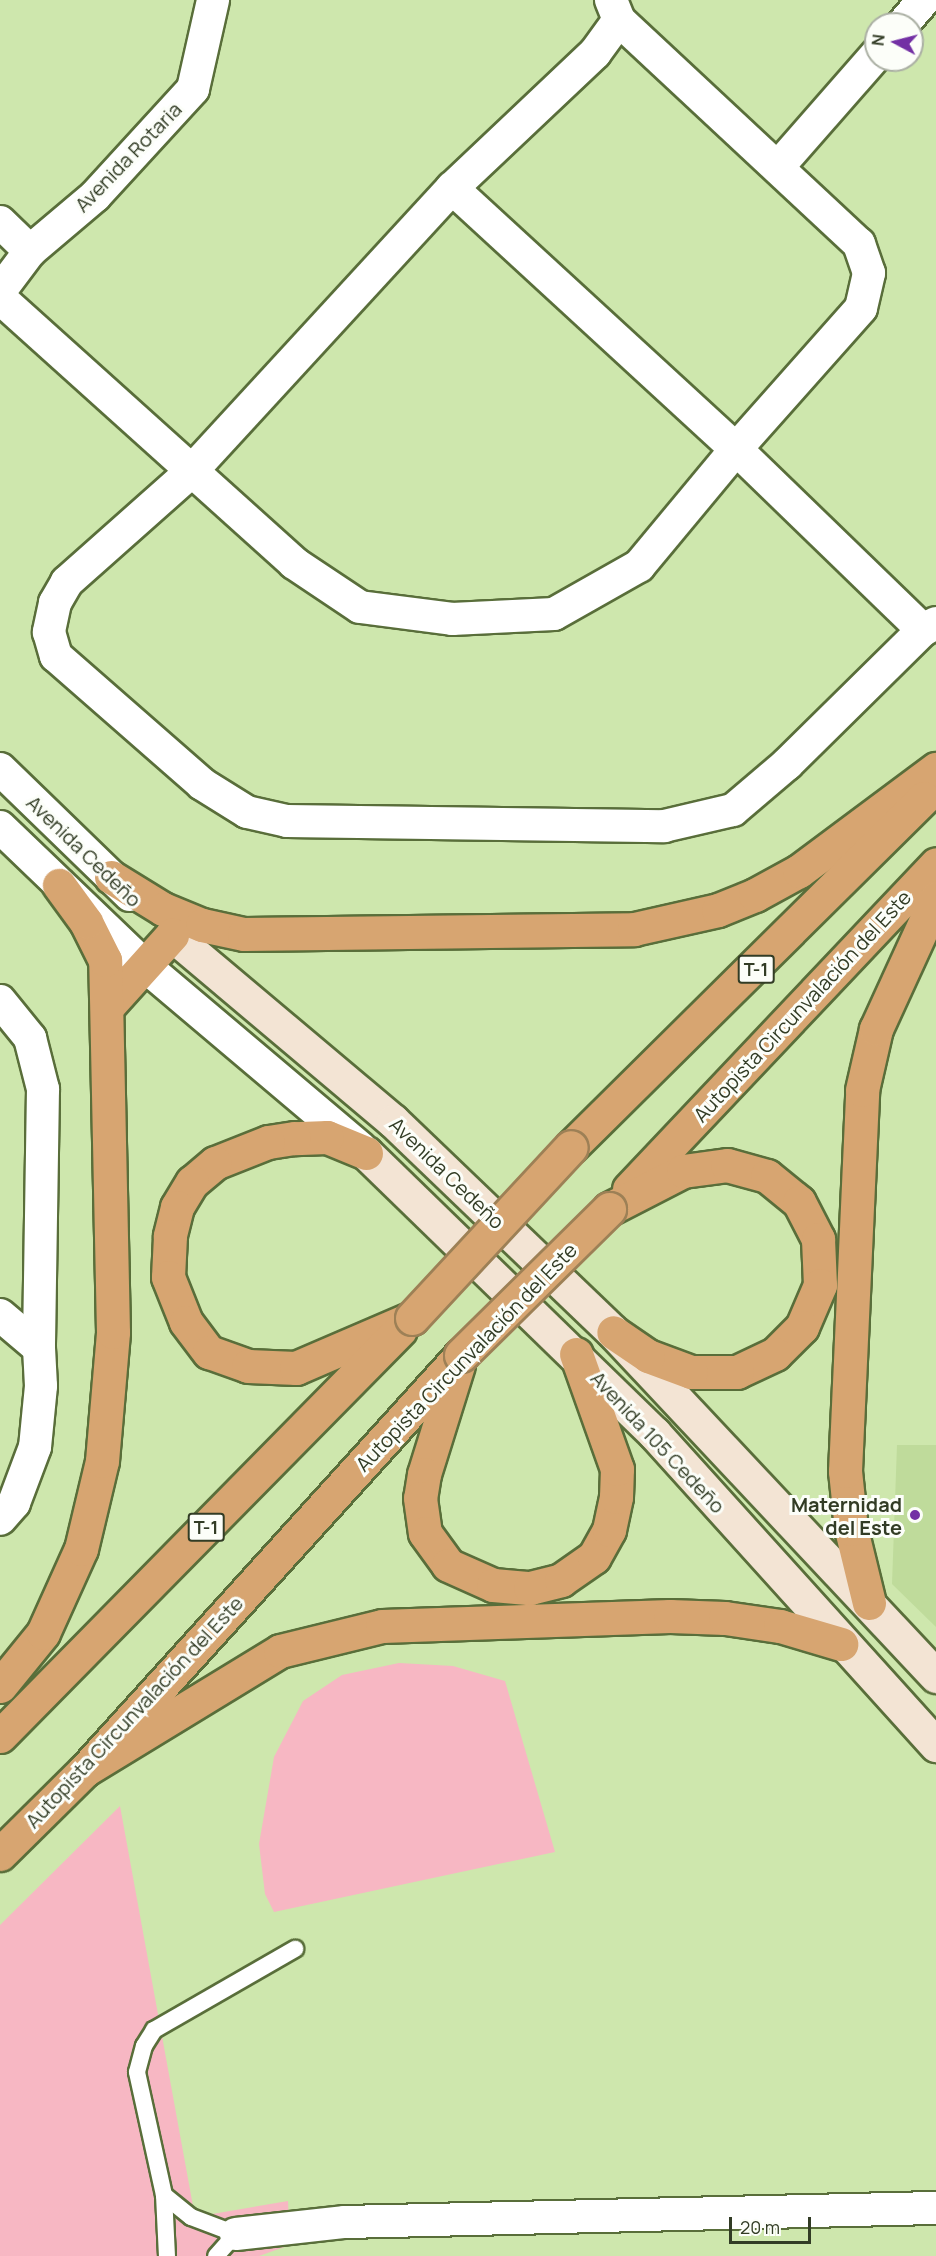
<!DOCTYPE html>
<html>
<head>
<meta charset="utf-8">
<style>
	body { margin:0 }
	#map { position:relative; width:936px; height:2256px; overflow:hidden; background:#cee7ad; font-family:Manrope,sans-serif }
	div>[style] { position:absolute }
	.built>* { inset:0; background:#bfdb9b }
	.green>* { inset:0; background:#f7b7c3 }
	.roads { filter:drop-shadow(2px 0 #596e3a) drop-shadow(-2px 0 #596e3a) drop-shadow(0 2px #596e3a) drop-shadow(0 -2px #596e3a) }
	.lane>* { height:16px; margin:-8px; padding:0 8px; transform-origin:8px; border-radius:8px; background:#fff }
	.street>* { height:32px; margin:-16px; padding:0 16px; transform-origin:16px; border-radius:16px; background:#fff }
	.secondary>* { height:33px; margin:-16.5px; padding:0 16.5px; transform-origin:16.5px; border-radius:16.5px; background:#f3e4d4 }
	.highway>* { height:33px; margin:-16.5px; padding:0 16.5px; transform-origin:16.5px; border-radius:16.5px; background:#d7a571 }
	.bridges { filter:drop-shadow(2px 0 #9d8056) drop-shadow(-2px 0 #9d8056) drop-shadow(0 2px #9d8056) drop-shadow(0 -2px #9d8056) }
	.highway-bridge>* { height:33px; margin:-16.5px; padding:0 16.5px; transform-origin:16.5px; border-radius:16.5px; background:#d7a571 }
	.dots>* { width:16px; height:16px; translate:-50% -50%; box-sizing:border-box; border:3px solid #fcfef9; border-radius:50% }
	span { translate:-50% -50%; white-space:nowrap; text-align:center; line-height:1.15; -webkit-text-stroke:6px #fcfef9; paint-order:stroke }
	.shield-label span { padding:2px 4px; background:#fcfef9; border:2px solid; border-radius:4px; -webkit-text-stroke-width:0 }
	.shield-label { font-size:18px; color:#323c25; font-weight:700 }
	.street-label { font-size:20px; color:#323c25 }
	.poi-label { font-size:20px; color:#323c25; font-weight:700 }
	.right { translate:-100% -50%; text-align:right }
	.north { position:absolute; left:864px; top:12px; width:60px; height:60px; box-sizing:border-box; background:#fcfef9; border:2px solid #abb0a4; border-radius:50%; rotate:277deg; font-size:16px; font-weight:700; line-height:24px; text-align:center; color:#323c25 }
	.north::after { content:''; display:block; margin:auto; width:21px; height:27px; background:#7330a4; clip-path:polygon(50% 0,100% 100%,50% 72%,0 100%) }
	.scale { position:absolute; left:729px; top:2217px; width:82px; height:27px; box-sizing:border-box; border:3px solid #323c25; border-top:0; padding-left:8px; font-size:18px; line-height:21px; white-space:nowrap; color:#323c25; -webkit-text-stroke:4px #fcfef9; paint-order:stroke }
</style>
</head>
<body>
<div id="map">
	<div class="built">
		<div style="clip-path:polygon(897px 1445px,936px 1445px,936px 1627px,892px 1584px)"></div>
	</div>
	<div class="green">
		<div style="clip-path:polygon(399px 1663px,453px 1666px,505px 1681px,555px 1852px,274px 1912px,265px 1894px,259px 1844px,274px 1757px,303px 1701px,342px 1675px)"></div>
		<div style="clip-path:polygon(120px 1806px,195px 2217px,288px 2201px,290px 2245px,259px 2256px,0 2256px,0 1925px)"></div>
	</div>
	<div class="roads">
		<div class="lane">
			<div style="left:164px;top:2195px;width:61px;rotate:87.2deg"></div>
			<div style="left:216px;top:2256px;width:30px;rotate:-48deg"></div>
			<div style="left:236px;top:2234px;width:48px;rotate:-159.3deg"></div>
			<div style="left:191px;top:2217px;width:35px;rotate:-141deg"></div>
			<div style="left:164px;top:2195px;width:126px;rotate:-102.4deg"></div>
			<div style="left:137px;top:2072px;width:27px;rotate:-75deg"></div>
			<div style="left:144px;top:2046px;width:19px;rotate:-58deg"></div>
			<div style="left:154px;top:2030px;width:163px;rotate:-29.9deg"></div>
		</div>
		<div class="street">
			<div style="left:611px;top:0;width:22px;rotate:68deg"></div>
			<div style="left:619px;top:20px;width:41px;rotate:126deg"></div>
			<div style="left:595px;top:53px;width:197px;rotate:136.6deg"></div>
			<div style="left:452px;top:188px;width:383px;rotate:132.6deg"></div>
			<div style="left:193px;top:470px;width:169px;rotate:138.4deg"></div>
			<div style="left:67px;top:582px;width:24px;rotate:120deg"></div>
			<div style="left:55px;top:603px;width:30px;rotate:102deg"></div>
			<div style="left:49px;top:632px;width:25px;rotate:74deg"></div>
			<div style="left:56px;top:656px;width:194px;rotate:41.2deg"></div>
			<div style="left:202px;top:784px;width:53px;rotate:31.9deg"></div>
			<div style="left:247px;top:812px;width:41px;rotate:12.7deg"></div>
			<div style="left:287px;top:821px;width:377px;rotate:0.8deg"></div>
			<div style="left:664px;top:826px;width:71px;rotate:-13.1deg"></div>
			<div style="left:733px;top:810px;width:71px;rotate:-40.4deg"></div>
			<div style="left:787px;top:764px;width:191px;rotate:-44.6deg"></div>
			<div style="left:923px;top:630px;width:15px;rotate:-28deg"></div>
			<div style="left:903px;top:24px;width:32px;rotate:-49deg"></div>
			<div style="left:778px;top:167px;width:149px;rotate:-48.8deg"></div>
			<div style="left:452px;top:188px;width:386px;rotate:42.6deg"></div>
			<div style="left:736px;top:449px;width:260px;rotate:44.1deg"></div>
			<div style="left:0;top:222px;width:42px;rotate:44deg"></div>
			<div style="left:0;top:291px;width:50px;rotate:-53.1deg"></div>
			<div style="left:30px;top:251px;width:85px;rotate:-40.2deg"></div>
			<div style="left:95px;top:196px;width:145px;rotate:-47.5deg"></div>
			<div style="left:193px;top:89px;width:91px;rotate:-77.3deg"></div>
			<div style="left:0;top:298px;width:396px;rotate:42deg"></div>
			<div style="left:294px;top:563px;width:79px;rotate:33.7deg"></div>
			<div style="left:360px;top:607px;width:93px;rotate:7.4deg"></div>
			<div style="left:452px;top:619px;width:102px;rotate:-2.8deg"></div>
			<div style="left:554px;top:614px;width:98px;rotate:-29.5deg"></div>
			<div style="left:639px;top:566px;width:152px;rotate:-50.3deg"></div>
			<div style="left:736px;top:449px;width:188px;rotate:-48.4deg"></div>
			<div style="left:861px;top:308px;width:36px;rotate:-77deg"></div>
			<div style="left:869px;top:273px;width:31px;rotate:-109deg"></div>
			<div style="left:859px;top:244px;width:328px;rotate:-137deg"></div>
			<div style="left:0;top:769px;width:181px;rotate:44.1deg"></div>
			<div style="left:0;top:827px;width:201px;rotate:43.8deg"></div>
			<div style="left:145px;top:966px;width:282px;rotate:40.2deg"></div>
			<div style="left:0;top:1001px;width:48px;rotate:51deg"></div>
			<div style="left:30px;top:1038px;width:53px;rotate:75.7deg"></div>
			<div style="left:43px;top:1089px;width:259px;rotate:90.9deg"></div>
			<div style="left:0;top:1315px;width:51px;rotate:40.2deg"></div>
			<div style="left:39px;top:1348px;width:38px;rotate:87deg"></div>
			<div style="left:41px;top:1386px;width:61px;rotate:95.6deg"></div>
			<div style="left:35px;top:1447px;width:60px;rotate:110.6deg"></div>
			<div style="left:14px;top:1503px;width:21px;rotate:131deg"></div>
			<div style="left:236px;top:2234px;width:110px;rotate:-6.3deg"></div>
			<div style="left:345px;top:2222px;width:591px;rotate:-1.36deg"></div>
		</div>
		<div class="secondary">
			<div style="left:172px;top:935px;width:289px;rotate:40.1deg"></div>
			<div style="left:393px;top:1121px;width:305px;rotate:43.8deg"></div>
			<div style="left:613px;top:1332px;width:472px;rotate:46.8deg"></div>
			<div style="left:366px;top:1153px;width:402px;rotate:44.2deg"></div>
			<div style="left:654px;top:1433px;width:421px;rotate:47.9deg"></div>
		</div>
		<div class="highway">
			<div style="left:111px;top:877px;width:61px;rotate:31.6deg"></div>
			<div style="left:163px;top:909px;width:42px;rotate:22.3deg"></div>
			<div style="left:202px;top:925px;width:43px;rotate:12.1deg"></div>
			<div style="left:244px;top:934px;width:390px;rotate:-0.7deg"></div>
			<div style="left:634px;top:929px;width:86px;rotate:-12.7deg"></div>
			<div style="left:718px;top:910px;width:40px;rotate:-22deg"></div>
			<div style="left:755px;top:895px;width:50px;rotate:-28.6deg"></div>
			<div style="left:799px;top:871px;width:171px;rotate:-36.7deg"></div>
			<div style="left:108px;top:1006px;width:96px;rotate:-48deg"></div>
			<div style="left:571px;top:1147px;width:496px;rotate:-44.7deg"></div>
			<div style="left:366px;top:1153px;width:42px;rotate:-157.7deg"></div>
			<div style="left:327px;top:1137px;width:33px;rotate:178deg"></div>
			<div style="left:294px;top:1138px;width:26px;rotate:171deg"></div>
			<div style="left:268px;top:1142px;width:57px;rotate:158.4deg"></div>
			<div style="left:215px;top:1163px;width:30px;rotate:140deg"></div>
			<div style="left:192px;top:1182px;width:29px;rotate:121deg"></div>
			<div style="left:177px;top:1207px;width:30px;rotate:104deg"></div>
			<div style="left:170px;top:1236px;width:41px;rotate:92.8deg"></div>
			<div style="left:168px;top:1277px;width:48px;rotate:68.2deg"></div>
			<div style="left:186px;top:1322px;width:38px;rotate:53deg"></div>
			<div style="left:209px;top:1352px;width:41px;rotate:19.7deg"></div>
			<div style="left:248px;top:1366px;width:48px;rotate:2.4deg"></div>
			<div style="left:296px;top:1368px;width:126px;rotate:-23.3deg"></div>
			<div style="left:629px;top:1189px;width:447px;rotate:-46.6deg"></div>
			<div style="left:609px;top:1209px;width:83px;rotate:-27.2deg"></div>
			<div style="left:683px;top:1171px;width:44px;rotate:-7.8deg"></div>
			<div style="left:727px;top:1165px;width:41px;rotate:15.4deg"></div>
			<div style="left:767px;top:1176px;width:41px;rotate:39.1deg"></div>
			<div style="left:799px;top:1202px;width:42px;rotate:62.8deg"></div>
			<div style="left:818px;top:1239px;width:46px;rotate:87.5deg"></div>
			<div style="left:820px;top:1285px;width:46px;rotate:113.2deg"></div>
			<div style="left:802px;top:1327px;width:38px;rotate:135deg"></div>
			<div style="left:775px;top:1354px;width:42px;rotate:154.7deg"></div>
			<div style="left:737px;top:1372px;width:46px;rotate:180deg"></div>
			<div style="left:691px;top:1372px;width:46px;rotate:-159.6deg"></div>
			<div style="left:648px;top:1356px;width:42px;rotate:-145.6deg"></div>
			<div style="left:458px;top:1365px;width:114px;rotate:107.3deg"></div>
			<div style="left:424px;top:1474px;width:24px;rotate:99deg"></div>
			<div style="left:420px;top:1498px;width:35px;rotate:82deg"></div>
			<div style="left:425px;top:1533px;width:39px;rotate:54deg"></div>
			<div style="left:448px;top:1565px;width:49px;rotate:24deg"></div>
			<div style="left:493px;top:1585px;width:37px;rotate:5deg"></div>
			<div style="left:530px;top:1588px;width:32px;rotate:-14deg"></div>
			<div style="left:561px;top:1580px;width:40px;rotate:-34.9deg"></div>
			<div style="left:594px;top:1557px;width:31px;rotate:-61deg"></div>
			<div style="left:609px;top:1530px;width:34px;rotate:-78deg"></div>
			<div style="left:616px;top:1497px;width:28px;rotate:-88deg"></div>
			<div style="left:617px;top:1469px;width:122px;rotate:-109.6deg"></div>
			<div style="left:869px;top:1603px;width:76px;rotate:-103.7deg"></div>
			<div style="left:851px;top:1529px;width:58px;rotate:-95.9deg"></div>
			<div style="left:845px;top:1471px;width:381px;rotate:-87.4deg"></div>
			<div style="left:862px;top:1090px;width:63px;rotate:-77.1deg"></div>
			<div style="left:876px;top:1029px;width:144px;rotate:-65.4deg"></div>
			<div style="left:0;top:1686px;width:68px;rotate:-50.9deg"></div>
			<div style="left:43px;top:1633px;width:92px;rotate:-65.7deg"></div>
			<div style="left:81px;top:1549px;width:90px;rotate:-76.6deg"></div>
			<div style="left:102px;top:1461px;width:129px;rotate:-85.1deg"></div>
			<div style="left:113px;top:1332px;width:372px;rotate:-91.2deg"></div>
			<div style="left:105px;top:960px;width:42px;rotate:-116.6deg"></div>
			<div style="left:86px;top:922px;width:46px;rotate:-126.1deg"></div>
			<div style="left:0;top:1736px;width:570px;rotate:-45.43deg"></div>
			<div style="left:85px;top:1770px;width:228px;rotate:-31.4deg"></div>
			<div style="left:280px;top:1651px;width:105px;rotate:-13.8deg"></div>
			<div style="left:382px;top:1626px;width:288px;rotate:-2deg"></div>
			<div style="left:670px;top:1616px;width:55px;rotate:2.1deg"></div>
			<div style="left:725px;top:1618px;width:56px;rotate:8.3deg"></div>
			<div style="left:780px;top:1626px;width:64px;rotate:16.4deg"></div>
			<div style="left:0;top:1854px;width:120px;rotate:-44.7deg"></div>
			<div style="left:85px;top:1770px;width:560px;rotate:-47.82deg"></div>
		</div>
	</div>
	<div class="bridges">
		<div class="highway-bridge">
			<div style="left:412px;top:1318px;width:233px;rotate:-47.1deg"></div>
			<div style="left:461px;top:1355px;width:208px;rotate:-44.6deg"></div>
		</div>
	</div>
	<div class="dots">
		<div style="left:915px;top:1515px;background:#7330a4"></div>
	</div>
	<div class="shield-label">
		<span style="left:756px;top:969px">T-1</span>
		<span style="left:206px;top:1527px">T-1</span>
	</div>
	<div class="street-label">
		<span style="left:128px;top:157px;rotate:-46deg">Avenida Rotaria</span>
		<span style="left:84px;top:851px;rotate:44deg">Avenida Cedeño</span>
		<span style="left:802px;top:1006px;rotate:-47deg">Autopista Circunvalación del Este</span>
		<span style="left:447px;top:1173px;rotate:44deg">Avenida Cedeño</span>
		<span style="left:466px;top:1357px;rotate:-46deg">Autopista Circunvalación del Este</span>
		<span style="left:658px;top:1442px;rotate:47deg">Avenida 105 Cedeño</span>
		<span style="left:134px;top:1712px;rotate:-47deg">Autopista Circunvalación del Este</span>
	</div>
	<div class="poi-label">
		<span class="right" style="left:902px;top:1516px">Maternidad<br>del Este</span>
	</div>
	<div class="north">N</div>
	<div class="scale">20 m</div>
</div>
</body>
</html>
